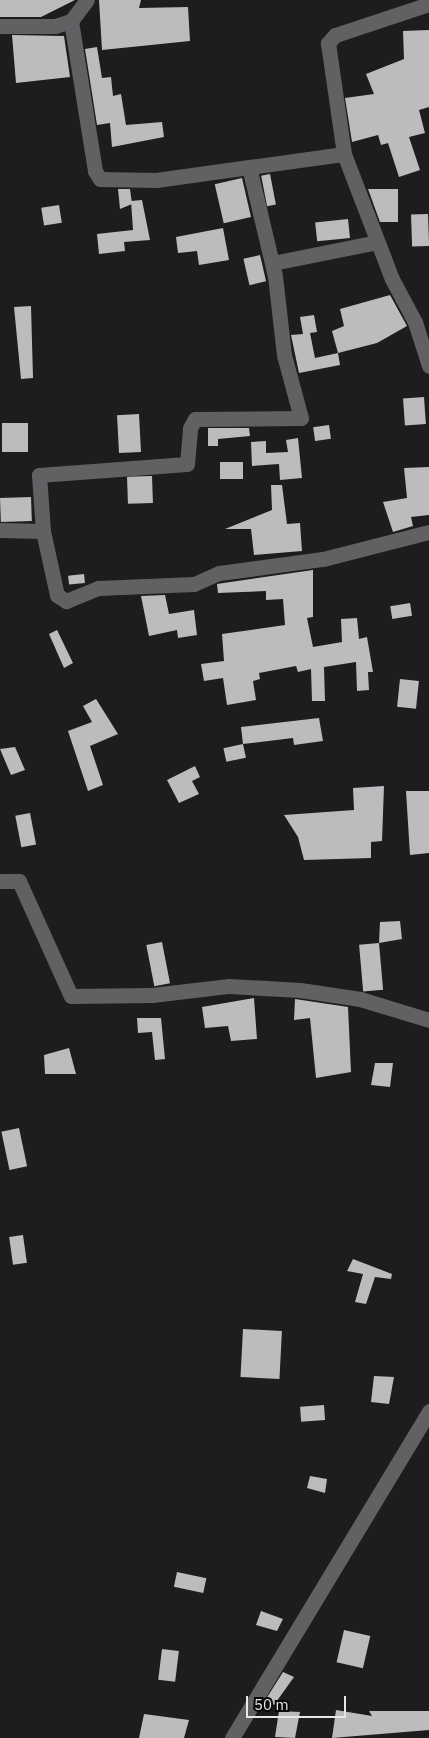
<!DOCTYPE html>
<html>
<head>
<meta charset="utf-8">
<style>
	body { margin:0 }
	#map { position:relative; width:429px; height:1738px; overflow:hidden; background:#1d1d1f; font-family:"IBM Plex Sans",sans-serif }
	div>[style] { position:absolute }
	.building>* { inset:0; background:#bcbbbe; transform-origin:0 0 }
	.minor>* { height:15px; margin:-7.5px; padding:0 7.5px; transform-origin:7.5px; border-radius:7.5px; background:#616164 }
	span { translate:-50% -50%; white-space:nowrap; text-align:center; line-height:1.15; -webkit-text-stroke:5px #080808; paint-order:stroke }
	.scale { position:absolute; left:246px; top:1696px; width:100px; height:22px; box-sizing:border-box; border:2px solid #e7e7e8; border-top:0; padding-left:6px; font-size:15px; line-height:18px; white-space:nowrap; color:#e7e7e8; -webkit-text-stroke:4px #080808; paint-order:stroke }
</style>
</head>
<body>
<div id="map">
	<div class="building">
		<div style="clip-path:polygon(0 0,75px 0,41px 17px,0 17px)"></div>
		<div style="clip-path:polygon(99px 0,141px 0,139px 8px,188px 7px,190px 41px,102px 50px)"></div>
		<div style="clip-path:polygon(429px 30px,429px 107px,419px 110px,425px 133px,409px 137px,420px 170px,399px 177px,388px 143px,381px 145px,378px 135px,352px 142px,345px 98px,374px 94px,366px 74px,404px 59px,403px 31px)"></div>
		<div style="clip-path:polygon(12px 35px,64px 36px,70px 77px,16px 83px)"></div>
		<div style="clip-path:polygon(97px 47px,102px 78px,111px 77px,113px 96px,121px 94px,126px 125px,162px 122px,164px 137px,112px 147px,110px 123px,97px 125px,85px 49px)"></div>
		<div style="left:270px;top:174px;width:31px;height:9px;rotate:79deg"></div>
		<div style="left:242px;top:178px;width:40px;height:28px;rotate:77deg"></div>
		<div style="clip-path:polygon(118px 189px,130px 189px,132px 204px,120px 209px)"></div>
		<div style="clip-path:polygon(368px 189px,398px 189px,398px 222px,380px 222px)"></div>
		<div style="clip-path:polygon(142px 200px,150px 240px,124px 242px,125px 251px,99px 254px,97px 234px,133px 230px,131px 201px)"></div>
		<div style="left:59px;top:205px;width:18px;height:18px;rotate:81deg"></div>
		<div style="left:428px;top:214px;width:32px;height:17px;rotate:88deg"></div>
		<div style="left:348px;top:219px;width:19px;height:33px;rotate:84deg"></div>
		<div style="clip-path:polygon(223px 228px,229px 260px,199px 265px,197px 251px,178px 253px,176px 237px)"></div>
		<div style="left:260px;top:255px;width:27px;height:17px;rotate:77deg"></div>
		<div style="clip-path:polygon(390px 295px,407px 326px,377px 343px,338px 353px,340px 365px,299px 373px,291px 335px,303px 334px,300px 317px,314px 315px,317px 332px,310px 333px,315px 358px,338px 353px,332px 331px,344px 326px,340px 309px)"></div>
		<div style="clip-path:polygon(31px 306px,33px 378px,21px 379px,14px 307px)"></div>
		<div style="left:424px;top:397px;width:27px;height:21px;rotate:86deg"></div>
		<div style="left:139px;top:414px;width:38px;height:22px;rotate:87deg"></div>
		<div style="left:2px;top:423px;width:26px;height:29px"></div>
		<div style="left:329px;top:425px;width:14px;height:16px;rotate:82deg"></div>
		<div style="clip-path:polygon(208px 428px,249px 428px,250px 436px,218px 439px,218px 446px,208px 446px)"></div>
		<div style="clip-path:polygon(298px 438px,302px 478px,280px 480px,279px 464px,252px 466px,251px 442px,266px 441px,266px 453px,288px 452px,286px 440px)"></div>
		<div style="left:220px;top:462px;width:23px;height:17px"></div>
		<div style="clip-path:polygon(429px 467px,429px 515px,411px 517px,413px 526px,393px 532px,383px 502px,407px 498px,404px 468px)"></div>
		<div style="left:152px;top:476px;width:27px;height:25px;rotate:88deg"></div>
		<div style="clip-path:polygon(271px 485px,282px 485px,287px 524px,300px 523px,302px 551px,254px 555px,251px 529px,225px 529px,272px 510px)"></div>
		<div style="left:31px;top:497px;width:24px;height:31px;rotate:88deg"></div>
		<div style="clip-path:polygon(313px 570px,313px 617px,307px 618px,313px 647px,342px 642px,341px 619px,357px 618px,359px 639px,367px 637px,373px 672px,368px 672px,369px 690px,357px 691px,356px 662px,324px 667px,325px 701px,312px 701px,311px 669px,298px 672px,296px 666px,259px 673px,260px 679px,253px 681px,256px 700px,227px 705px,223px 678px,204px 681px,201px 664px,224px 661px,222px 634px,285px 625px,283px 599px,266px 600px,266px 591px,218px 593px,217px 584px)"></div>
		<div style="left:84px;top:574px;width:9px;height:16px;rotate:84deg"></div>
		<div style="clip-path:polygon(165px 595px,169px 614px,194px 610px,197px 635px,178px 638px,177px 630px,149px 636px,141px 596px)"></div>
		<div style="left:410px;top:603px;width:13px;height:20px;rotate:81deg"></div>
		<div style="clip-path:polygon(57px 630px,73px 663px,64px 668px,49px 634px)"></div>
		<div style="left:400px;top:679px;width:19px;height:28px;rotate:6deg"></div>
		<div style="clip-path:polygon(96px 699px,118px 734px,90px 746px,103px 785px,88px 791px,68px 731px,92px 722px,83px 706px)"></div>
		<div style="clip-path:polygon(319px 718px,323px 741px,294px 745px,293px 738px,243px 744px,241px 727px)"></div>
		<div style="left:243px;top:744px;width:14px;height:20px;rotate:78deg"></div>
		<div style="clip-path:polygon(15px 747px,25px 770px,11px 775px,0 749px)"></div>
		<div style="clip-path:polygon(195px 766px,200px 777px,192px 781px,199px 794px,179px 803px,167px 780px)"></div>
		<div style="clip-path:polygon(384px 786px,382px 841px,371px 842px,371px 858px,304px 860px,298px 837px,284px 815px,354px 810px,353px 788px)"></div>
		<div style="clip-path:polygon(406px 791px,429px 791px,429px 853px,410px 855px)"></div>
		<div style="left:30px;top:813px;width:32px;height:15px;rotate:79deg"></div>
		<div style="clip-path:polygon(400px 921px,402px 939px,379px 943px,380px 922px)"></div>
		<div style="left:162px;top:942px;width:42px;height:16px;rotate:79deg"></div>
		<div style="left:379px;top:943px;width:47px;height:20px;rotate:85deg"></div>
		<div style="clip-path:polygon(254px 998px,257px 1039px,231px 1041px,228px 1026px,205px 1028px,202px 1007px)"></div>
		<div style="clip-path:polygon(295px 999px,348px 1007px,351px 1072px,316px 1078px,310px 1018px,294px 1020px)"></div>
		<div style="clip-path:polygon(137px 1018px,161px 1018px,165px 1059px,155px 1060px,152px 1032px,138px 1033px)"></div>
		<div style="clip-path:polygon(69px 1048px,76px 1074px,45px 1074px,44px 1055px)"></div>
		<div style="clip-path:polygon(375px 1063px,393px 1063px,390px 1087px,371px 1085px)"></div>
		<div style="left:19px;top:1128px;width:39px;height:18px;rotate:78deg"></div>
		<div style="left:23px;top:1235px;width:28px;height:14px;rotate:82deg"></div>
		<div style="clip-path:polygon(353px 1259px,392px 1274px,391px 1279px,375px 1277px,366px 1304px,355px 1302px,363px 1274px,347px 1271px)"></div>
		<div style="left:243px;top:1329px;width:39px;height:48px;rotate:3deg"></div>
		<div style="clip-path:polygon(374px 1376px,394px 1377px,389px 1404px,371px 1402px)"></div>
		<div style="left:324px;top:1405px;width:15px;height:24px;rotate:86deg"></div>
		<div style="clip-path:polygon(310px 1476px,327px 1479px,325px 1493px,307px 1488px)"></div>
		<div style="left:177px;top:1572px;width:30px;height:15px;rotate:12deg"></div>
		<div style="clip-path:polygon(261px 1611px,283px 1619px,277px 1631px,256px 1625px)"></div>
		<div style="left:344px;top:1630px;width:27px;height:33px;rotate:13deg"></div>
		<div style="left:162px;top:1649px;width:17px;height:31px;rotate:7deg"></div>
		<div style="clip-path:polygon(283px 1672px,294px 1677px,274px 1705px,266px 1699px)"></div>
		<div style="clip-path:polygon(336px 1710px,372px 1716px,369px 1711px,429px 1711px,429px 1730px,332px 1738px)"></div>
		<div style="clip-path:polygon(279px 1711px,300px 1712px,295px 1738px,275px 1737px)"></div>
		<div style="clip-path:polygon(144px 1714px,189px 1720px,184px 1738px,139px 1738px)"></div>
	</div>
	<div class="minor">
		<div style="left:429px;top:4px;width:99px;rotate:161.7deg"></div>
		<div style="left:335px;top:35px;width:11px;rotate:131deg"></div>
		<div style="left:328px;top:43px;width:112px;rotate:81.8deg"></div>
		<div style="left:344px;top:154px;width:134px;rotate:69deg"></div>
		<div style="left:392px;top:279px;width:49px;rotate:61.9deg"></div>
		<div style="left:415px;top:322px;width:46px;rotate:72.3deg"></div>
		<div style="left:71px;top:21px;width:152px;rotate:80.9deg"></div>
		<div style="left:95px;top:171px;width:9px;rotate:58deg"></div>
		<div style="left:100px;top:179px;width:56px;rotate:1deg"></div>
		<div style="left:156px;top:180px;width:190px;rotate:-7.9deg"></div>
		<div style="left:0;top:26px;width:55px"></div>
		<div style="left:55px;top:26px;width:17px;rotate:-17deg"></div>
		<div style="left:71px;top:21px;width:26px;rotate:-53deg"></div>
		<div style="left:273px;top:263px;width:106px;rotate:-11.4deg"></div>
		<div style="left:0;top:530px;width:43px;rotate:1.3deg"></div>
		<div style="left:43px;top:531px;width:66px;rotate:77.7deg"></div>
		<div style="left:57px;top:595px;width:11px;rotate:34deg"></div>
		<div style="left:66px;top:601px;width:35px;rotate:-22deg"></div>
		<div style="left:98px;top:588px;width:96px;rotate:-2.4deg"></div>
		<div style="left:194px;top:584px;width:27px;rotate:-24deg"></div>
		<div style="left:219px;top:573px;width:105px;rotate:-7.7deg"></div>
		<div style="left:323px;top:559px;width:109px;rotate:-14.3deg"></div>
		<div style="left:43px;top:531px;width:56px;rotate:-94.1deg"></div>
		<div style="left:39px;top:475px;width:148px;rotate:-4.3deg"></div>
		<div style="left:187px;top:464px;width:36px;rotate:-85deg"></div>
		<div style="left:190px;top:428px;width:10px;rotate:-61deg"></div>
		<div style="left:195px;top:419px;width:106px;rotate:-0.5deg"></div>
		<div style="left:301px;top:418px;width:65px;rotate:-105.1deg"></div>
		<div style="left:284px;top:355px;width:80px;rotate:-96.5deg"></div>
		<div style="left:275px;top:276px;width:112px;rotate:-103.4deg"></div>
		<div style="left:0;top:881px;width:19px"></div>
		<div style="left:19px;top:881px;width:126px;rotate:65.7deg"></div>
		<div style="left:71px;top:996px;width:81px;rotate:-0.7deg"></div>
		<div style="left:152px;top:995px;width:78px;rotate:-6.7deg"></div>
		<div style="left:229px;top:986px;width:71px;rotate:3.2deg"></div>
		<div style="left:300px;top:990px;width:61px;rotate:8.5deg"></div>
		<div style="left:360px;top:999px;width:72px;rotate:16.9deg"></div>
		<div style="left:232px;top:1738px;width:382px;rotate:-58.9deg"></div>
	</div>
	<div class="scale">50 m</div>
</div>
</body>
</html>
